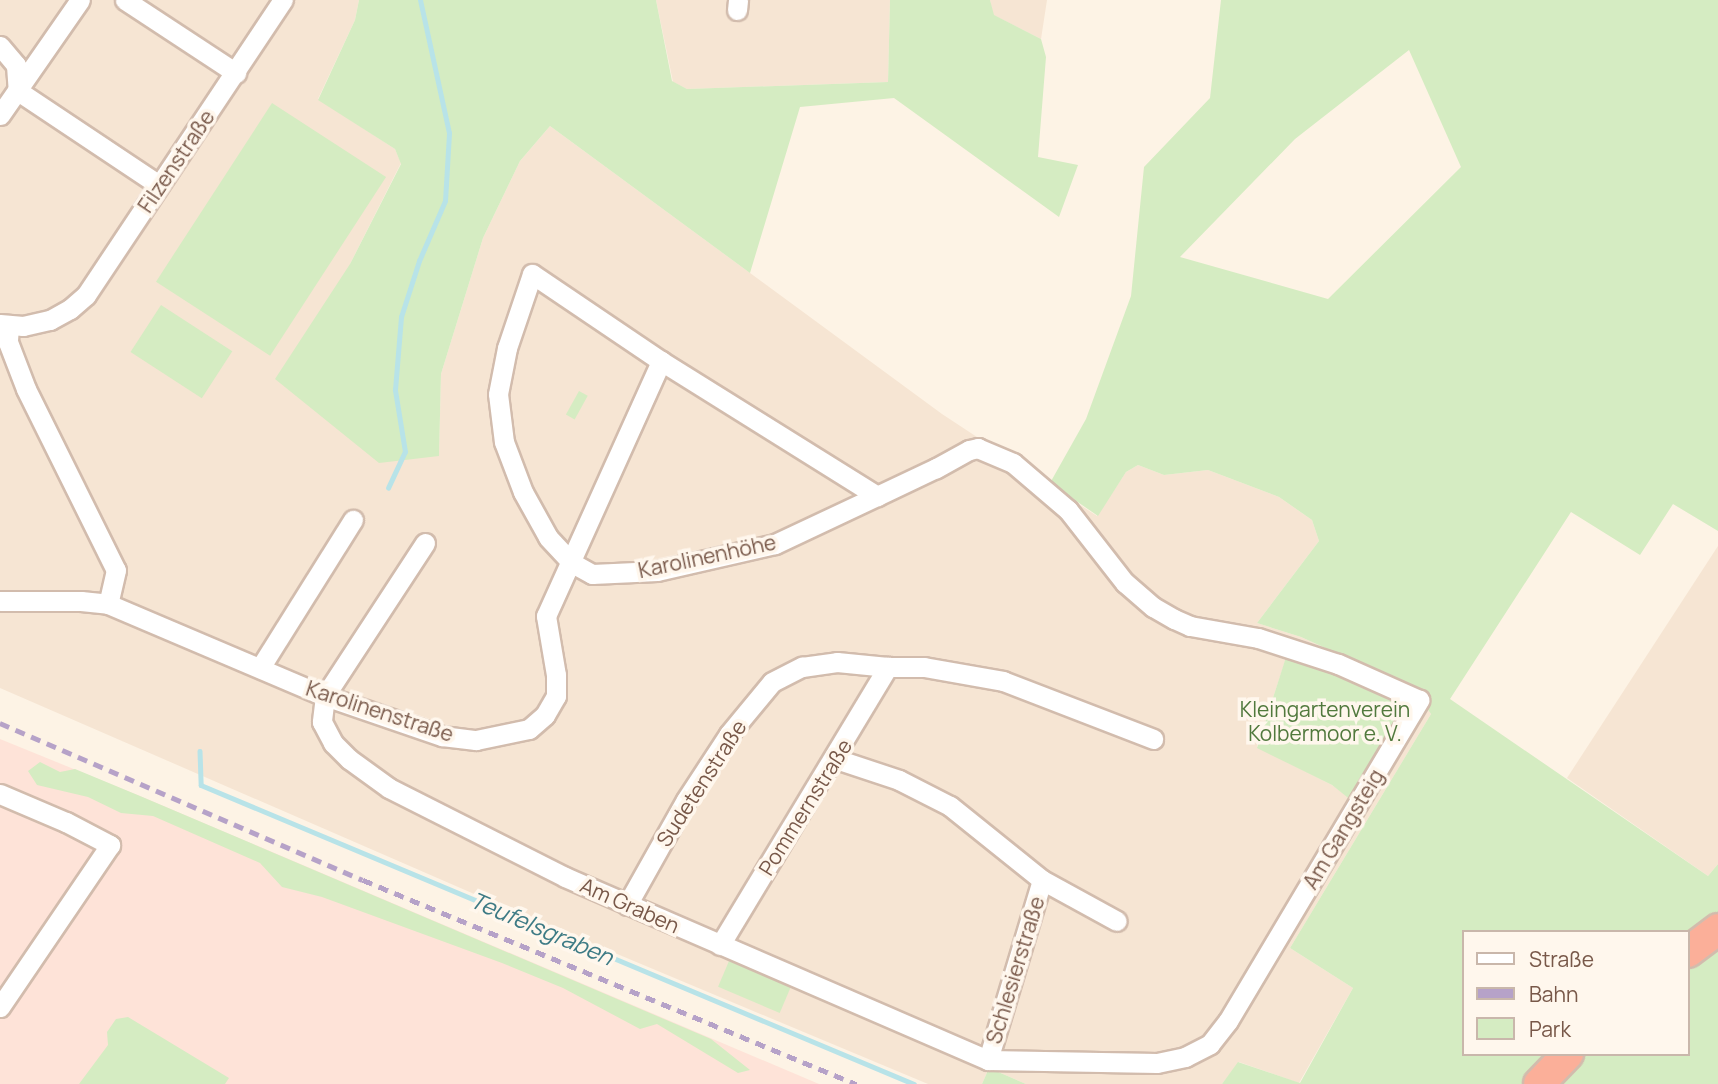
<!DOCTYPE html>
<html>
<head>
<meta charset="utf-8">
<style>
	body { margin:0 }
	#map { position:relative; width:1718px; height:1084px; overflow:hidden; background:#fdf3e5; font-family:Manrope,sans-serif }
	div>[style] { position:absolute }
	.residential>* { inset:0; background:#f6e5d3 }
	.commercial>* { inset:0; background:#fee3d8 }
	.green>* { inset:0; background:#d5ecc2; transform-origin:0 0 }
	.stream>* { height:4.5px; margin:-2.25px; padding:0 2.25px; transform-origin:2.25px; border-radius:2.25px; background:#b8e3e8 }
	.roads { filter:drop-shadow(2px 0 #d2bcad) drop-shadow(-2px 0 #d2bcad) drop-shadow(0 2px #d2bcad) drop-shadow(0 -2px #d2bcad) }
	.minor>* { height:19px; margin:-9.5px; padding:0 9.5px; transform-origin:9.5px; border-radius:9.5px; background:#fff }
	.highway>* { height:30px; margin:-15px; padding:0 15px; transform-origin:15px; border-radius:15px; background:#fbaf99 }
	.rail>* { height:4.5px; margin-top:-2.25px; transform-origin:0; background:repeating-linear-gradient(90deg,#b6a2c8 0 10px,transparent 0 17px) }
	span { translate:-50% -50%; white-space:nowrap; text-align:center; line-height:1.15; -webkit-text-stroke:7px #fff7ed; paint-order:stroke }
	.street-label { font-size:21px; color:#785849 }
	.park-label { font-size:21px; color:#51793d }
	.water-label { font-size:23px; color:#3e7b85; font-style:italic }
	.legend { position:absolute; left:1462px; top:930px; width:228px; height:126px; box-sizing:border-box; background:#fff7ed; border:2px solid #c9b7ab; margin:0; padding:9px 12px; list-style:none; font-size:21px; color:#785849 }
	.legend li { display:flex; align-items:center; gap:14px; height:35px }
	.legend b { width:35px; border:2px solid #c9b7ab }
</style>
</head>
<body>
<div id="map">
	<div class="residential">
		<div style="clip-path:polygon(evenodd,0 0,359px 0,355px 20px,318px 99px,395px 149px,401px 163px,350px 264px,439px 455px,441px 374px,483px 238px,520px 161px,550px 126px,942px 414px,1097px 516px,1126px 472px,1138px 465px,1164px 475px,1208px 470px,1279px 497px,1312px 520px,1319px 541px,1257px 623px,1301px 637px,1412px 687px,1431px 714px,1290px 948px,1353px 988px,1299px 1083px,1239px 1062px,1222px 1084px,1026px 1084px,989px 1068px,982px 1084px,928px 1084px,488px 900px,0 688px,0 0,1287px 655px,1352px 800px,1332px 785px,1257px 747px,1287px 655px)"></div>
		<div style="clip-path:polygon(656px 0,890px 0,888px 82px,687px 89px,673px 82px)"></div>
		<div style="clip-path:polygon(990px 0,1047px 0,1041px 39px,993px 15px)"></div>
		<div style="clip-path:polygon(1718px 546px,1718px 864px,1708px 876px,1567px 778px)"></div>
	</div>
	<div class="commercial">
		<div style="clip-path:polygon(0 739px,140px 796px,819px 1084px,0 1084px)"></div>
	</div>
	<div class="green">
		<div style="clip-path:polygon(359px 0,656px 0,672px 81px,687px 89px,888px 82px,890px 0,990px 0,994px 15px,1041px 39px,1046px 57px,1038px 157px,1078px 165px,1059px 217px,894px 98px,800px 107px,750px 273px,550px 126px,520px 161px,483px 238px,441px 374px,439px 456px,379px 463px,275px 379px,350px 264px,401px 164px,395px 149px,318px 100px,355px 20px)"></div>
		<div style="clip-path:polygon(evenodd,1221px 0,1718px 0,1718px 531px,1673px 504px,1640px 555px,1571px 512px,1450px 699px,1708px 876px,1718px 864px,1718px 1084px,1222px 1084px,1238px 1062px,1300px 1083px,1353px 988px,1290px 948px,1431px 714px,1412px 687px,1301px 637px,1257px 623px,1319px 541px,1312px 520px,1279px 497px,1208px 470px,1164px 475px,1138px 465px,1126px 472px,1098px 516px,1050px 483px,1086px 419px,1131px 296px,1144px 167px,1210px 98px,1221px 0,1409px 50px,1461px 167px,1328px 299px,1180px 257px,1295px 139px,1409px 50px,1221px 0,1464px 932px,1688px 932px,1688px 1054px,1464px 1054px,1464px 932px)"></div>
		<div style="left:272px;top:103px;width:136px;height:213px;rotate:33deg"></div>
		<div style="left:161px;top:305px;width:85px;height:56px;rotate:33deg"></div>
		<div style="left:579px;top:391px;width:10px;height:27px;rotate:29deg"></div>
		<div style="clip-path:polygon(1287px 654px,1370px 685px,1406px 706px,1352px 801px,1332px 785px,1257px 748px)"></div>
		<div style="clip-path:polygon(40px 762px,60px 772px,75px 769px,140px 796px,711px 1039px,750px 1070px,738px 1073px,657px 1024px,640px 1029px,563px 988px,502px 963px,322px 897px,282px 887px,260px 863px,153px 816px,121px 813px,88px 797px,37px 785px,28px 771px)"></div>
		<div style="left:729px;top:961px;width:67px;height:28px;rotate:23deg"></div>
		<div style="clip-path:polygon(128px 1017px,229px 1078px,225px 1084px,79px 1084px,108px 1045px,107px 1032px,116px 1019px)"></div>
		<div style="clip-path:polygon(989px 1068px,1026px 1084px,982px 1084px)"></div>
	</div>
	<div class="stream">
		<div style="left:388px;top:488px;width:40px;rotate:-65deg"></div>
		<div style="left:405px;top:452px;width:63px;rotate:-99.2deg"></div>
		<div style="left:395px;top:390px;width:73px;rotate:-85.3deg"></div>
		<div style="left:401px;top:317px;width:59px;rotate:-72.2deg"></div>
		<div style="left:419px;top:261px;width:65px;rotate:-66.6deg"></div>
		<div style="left:445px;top:201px;width:68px;rotate:-86.6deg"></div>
		<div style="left:449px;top:133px;width:136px;rotate:-102.3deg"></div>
		<div style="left:200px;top:751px;width:34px;rotate:88deg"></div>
		<div style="left:201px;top:785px;width:773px;rotate:22.75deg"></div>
	</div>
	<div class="roads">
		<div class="minor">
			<div style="left:125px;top:0;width:133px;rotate:33.3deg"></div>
			<div style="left:737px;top:10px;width:10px;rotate:-84deg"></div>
			<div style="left:0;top:46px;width:25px;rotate:50deg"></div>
			<div style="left:16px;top:65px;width:26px;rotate:86deg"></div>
			<div style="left:18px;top:91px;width:169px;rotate:33.7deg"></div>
			<div style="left:0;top:115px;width:140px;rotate:-55.2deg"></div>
			<div style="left:0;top:324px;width:23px;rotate:5deg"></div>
			<div style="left:23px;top:326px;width:28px;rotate:-13deg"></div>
			<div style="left:50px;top:320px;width:23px;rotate:-29deg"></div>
			<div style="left:70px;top:309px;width:21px;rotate:-41deg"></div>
			<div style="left:86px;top:295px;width:355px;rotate:-56.3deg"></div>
			<div style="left:9px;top:326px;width:16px;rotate:94deg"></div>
			<div style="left:8px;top:342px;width:50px;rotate:69deg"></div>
			<div style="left:26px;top:389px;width:202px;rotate:63.6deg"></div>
			<div style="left:116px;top:570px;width:35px;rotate:103deg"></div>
			<div style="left:425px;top:543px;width:183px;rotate:123.2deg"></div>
			<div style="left:325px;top:696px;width:26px;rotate:97deg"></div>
			<div style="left:322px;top:722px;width:24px;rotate:62deg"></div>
			<div style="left:333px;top:743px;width:23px;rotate:45deg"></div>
			<div style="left:349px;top:759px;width:49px;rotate:35.9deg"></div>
			<div style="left:389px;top:788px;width:197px;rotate:26.8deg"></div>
			<div style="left:565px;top:877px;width:461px;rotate:23.4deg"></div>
			<div style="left:988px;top:1060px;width:169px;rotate:1deg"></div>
			<div style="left:1157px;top:1063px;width:29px;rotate:-12deg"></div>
			<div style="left:1185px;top:1057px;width:28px;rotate:-27deg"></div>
			<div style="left:1210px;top:1044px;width:29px;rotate:-52deg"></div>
			<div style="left:1228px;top:1021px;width:374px;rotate:-59.2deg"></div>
			<div style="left:1419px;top:700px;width:89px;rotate:-156deg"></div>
			<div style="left:1338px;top:664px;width:84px;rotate:-162deg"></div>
			<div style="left:1258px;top:638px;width:69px;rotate:-170deg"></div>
			<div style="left:1190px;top:626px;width:17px;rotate:-156deg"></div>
			<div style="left:1174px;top:619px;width:24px;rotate:-150deg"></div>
			<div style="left:1153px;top:607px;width:37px;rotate:-139deg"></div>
			<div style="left:1125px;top:583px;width:93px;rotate:-128deg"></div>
			<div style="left:1068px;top:510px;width:72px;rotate:-139.5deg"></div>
			<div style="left:1013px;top:463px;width:38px;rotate:-157deg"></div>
			<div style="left:978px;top:448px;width:9px;rotate:167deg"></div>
			<div style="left:969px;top:450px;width:38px;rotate:151deg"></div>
			<div style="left:936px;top:468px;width:65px;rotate:154.6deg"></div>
			<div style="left:877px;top:496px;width:113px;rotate:154.8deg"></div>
			<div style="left:775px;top:544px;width:121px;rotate:167.1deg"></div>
			<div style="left:657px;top:571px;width:65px;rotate:177.4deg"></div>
			<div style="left:592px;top:574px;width:23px;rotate:-151deg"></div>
			<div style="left:572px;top:563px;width:35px;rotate:-133deg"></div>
			<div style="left:548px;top:537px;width:51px;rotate:-119.1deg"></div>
			<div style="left:523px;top:492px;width:53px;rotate:-110.8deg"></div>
			<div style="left:504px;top:442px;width:48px;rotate:-97.1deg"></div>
			<div style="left:498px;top:394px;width:47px;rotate:-78.9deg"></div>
			<div style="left:507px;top:348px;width:78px;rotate:-71.3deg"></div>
			<div style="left:532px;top:274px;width:156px;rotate:34deg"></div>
			<div style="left:661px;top:361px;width:255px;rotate:32deg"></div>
			<div style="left:0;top:601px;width:81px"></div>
			<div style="left:81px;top:601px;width:27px;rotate:6deg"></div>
			<div style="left:108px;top:604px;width:236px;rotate:23deg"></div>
			<div style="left:325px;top:696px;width:124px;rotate:18.9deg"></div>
			<div style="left:442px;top:736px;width:34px;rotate:7deg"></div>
			<div style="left:476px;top:740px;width:54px;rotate:-11.7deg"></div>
			<div style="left:529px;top:729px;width:21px;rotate:-41deg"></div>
			<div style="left:545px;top:715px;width:22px;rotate:-60deg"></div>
			<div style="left:556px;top:696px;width:21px;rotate:-90deg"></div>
			<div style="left:556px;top:675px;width:60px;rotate:-99.6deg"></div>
			<div style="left:546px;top:616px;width:280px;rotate:-65.7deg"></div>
			<div style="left:260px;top:668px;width:175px;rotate:-57.9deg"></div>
			<div style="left:836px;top:759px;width:66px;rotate:18.4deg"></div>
			<div style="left:899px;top:780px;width:57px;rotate:27deg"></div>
			<div style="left:950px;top:806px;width:118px;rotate:38.8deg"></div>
			<div style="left:1042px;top:880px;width:188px;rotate:106.7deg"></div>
			<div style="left:0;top:794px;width:72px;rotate:23deg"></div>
			<div style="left:66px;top:822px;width:50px;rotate:27.6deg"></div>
			<div style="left:110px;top:845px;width:196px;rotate:124.2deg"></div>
			<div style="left:1042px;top:880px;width:85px;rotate:28.7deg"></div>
			<div style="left:627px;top:905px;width:120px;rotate:-60.7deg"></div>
			<div style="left:686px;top:800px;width:79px;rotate:-56.9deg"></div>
			<div style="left:729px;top:734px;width:67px;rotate:-50.4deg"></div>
			<div style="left:772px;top:682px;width:34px;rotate:-27deg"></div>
			<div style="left:802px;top:667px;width:35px;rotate:-8deg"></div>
			<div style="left:837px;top:662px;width:51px;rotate:5.6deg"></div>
			<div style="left:888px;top:667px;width:36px"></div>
			<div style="left:924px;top:667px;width:80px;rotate:10deg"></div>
			<div style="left:1003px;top:681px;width:161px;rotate:21.1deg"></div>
			<div style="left:720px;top:945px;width:325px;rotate:-58.9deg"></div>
		</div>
		<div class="highway">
			<div style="left:1688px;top:952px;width:38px;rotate:-37deg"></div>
			<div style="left:1539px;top:1084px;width:42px;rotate:-46deg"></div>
		</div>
	</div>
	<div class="rail">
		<div style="left:0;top:723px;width:395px;rotate:23.4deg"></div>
		<div style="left:363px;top:880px;width:534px;rotate:22.48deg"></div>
	</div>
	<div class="street-label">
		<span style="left:176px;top:161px;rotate:-56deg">Filzenstraße</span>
		<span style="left:707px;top:556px;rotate:-12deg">Karolinenhöhe</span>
		<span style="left:380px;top:711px;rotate:18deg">Karolinenstraße</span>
		<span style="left:701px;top:783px;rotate:-57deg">Sudetenstraße</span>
		<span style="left:805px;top:807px;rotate:-58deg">Pommernstraße</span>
		<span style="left:1343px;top:829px;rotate:-59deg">Am Gangsteig</span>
		<span style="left:630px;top:905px;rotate:24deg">Am Graben</span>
		<span style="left:1015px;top:970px;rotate:-73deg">Schlesierstraße</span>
	</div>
	<div class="park-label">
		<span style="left:1325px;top:721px">Kleingartenverein<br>Kolbermoor e. V.</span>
	</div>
	<div class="water-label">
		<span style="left:542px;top:928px;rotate:23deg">Teufelsgraben</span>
	</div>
	<ul class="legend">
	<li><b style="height:9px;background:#fff"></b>Straße</li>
	<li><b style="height:9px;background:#b6a2c8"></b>Bahn</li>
	<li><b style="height:19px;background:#d5ecc2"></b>Park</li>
	</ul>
</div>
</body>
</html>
